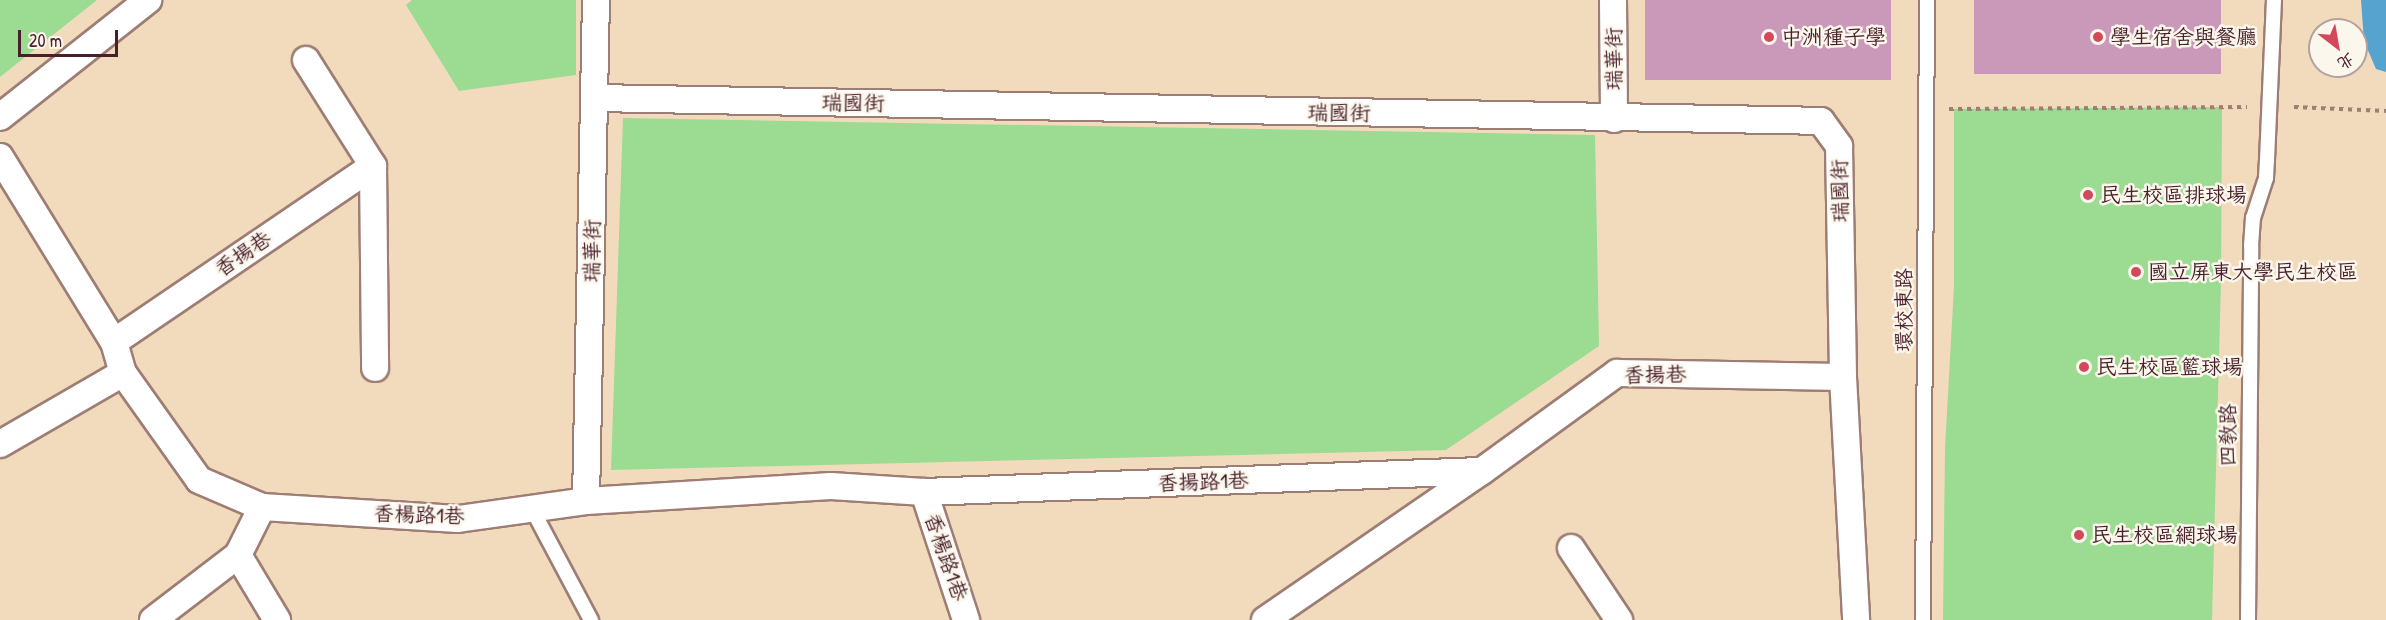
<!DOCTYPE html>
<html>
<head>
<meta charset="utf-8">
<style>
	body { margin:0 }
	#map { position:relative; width:2386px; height:620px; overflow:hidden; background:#f2dbbc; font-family:"Patrick Hand","LXGW WenKai TC",sans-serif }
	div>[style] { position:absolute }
	.green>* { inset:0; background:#9bdb92 }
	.water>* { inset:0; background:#55a3ce }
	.building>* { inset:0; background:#ca98b8; transform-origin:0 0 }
	.path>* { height:4px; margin-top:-2px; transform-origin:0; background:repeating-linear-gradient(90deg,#9e7d74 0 4.5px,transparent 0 9px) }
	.roads { filter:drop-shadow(2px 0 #9e7d74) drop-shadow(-2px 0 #9e7d74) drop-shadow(0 2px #9e7d74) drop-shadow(0 -2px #9e7d74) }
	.service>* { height:14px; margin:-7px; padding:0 7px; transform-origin:7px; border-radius:7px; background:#fff }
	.minor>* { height:26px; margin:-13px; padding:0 13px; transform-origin:13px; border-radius:13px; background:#fff }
	.dots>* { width:16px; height:16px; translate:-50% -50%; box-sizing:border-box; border:3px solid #fbf7ec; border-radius:50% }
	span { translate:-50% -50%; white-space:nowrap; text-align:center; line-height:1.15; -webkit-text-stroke:5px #fbf7ec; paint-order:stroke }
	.poi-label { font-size:21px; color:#4a1f2b }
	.left { translate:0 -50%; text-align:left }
	.street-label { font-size:21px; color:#4a1f2b }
	.north { position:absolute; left:2308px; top:18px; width:60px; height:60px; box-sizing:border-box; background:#fbf7ec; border:2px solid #b4a19f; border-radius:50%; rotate:149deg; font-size:16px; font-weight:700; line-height:24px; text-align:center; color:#4a1f2b }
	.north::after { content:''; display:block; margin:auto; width:21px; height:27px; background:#d1495b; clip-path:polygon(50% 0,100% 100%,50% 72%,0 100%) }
	.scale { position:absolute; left:18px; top:30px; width:100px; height:27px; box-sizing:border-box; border:3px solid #4a1f2b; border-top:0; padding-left:8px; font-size:18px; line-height:21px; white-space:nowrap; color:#4a1f2b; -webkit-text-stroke:4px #fbf7ec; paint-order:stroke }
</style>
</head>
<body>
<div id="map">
	<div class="green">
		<div style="clip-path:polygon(0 0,97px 0,0 77px)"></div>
		<div style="clip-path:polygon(412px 0,576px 0,576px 75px,459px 91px,406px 5px)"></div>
		<div style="clip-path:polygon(2222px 107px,2221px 281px,2212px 620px,1943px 620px,1945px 448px,1954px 286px,1954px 109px)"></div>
		<div style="clip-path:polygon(623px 118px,1595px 135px,1599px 346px,1446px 450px,611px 470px)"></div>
	</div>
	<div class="water">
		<div style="clip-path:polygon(2361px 0,2386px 0,2386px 72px,2376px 69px,2364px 41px)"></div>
	</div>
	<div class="building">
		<div style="left:1645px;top:0;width:246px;height:80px"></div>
		<div style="left:1974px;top:0;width:247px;height:74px"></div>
	</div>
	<div class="path">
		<div style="left:2294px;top:107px;width:92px;rotate:2.5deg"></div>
		<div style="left:1949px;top:109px;width:298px;rotate:-0.4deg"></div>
	</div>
	<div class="roads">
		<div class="service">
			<div style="left:532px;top:509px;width:126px;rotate:62deg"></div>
			<div style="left:1923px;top:620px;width:620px;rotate:-89.63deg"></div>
			<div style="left:2248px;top:620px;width:374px;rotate:-89.5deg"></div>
			<div style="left:2251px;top:246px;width:28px;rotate:-86deg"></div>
			<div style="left:2253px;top:218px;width:42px;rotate:-72deg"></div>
			<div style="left:2266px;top:178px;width:18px;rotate:-87deg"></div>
			<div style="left:2267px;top:160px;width:160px;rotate:-87.5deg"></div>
		</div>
		<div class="minor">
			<div style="left:1613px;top:0;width:119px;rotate:89.5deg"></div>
			<div style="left:306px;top:60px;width:125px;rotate:57.7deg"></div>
			<div style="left:373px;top:166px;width:202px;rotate:89.4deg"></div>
			<div style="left:595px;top:98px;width:1226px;rotate:1.07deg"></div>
			<div style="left:1821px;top:121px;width:31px;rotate:54deg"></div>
			<div style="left:1839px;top:146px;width:231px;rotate:89deg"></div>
			<div style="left:0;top:117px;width:189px;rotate:-38.3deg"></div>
			<div style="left:0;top:157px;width:217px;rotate:58.4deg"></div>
			<div style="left:114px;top:342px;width:32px;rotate:74deg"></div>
			<div style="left:123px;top:373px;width:131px;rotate:54.6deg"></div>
			<div style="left:199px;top:480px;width:69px;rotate:23.2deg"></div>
			<div style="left:262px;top:507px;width:196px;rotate:3.5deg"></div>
			<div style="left:458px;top:519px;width:129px;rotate:-8deg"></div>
			<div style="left:586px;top:501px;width:245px;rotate:-3.5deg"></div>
			<div style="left:831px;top:486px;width:93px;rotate:3.7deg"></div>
			<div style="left:924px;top:492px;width:135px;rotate:71.8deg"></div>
			<div style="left:114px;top:342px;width:313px;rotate:-34.2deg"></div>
			<div style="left:0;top:444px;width:142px;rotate:-30deg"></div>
			<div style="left:924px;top:492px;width:557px;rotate:-2.16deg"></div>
			<div style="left:586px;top:501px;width:501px;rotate:-88.86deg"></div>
			<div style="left:1571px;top:548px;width:87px;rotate:56.3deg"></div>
			<div style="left:238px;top:555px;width:76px;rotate:59deg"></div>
			<div style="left:153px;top:620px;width:107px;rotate:-37.4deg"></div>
			<div style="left:238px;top:555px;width:54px;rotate:-63.4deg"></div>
			<div style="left:1265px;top:620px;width:263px;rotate:-34.5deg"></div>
			<div style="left:1482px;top:471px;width:167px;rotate:-36deg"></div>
			<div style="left:1617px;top:373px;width:226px;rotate:1deg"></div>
			<div style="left:1843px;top:377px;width:243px;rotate:86.9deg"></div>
		</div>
	</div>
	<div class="dots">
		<div style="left:1769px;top:37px;background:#d1495b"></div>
		<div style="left:2098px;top:37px;background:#d1495b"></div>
		<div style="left:2088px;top:195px;background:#d1495b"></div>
		<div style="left:2136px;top:272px;background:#d1495b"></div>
		<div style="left:2084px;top:367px;background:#d1495b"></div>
		<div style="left:2079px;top:535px;background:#d1495b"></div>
	</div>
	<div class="poi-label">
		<span class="left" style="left:1781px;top:37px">中洲種子學</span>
		<span class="left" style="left:2110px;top:37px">學生宿舍與餐廳</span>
		<span class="left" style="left:2100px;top:195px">民生校區排球場</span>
		<span class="left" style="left:2148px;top:272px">國立屏東大學民生校區</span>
		<span class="left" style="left:2096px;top:367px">民生校區籃球場</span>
		<span class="left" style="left:2091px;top:535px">民生校區網球場</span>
	</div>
	<div class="street-label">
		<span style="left:1614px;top:59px;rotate:-90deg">瑞華街</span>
		<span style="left:853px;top:103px;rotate:1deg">瑞國街</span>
		<span style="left:1339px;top:113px;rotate:1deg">瑞國街</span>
		<span style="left:1840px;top:191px;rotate:-91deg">瑞國街</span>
		<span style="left:592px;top:251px;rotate:-89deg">瑞華街</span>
		<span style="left:243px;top:254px;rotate:-34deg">香揚巷</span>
		<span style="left:1904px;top:310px;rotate:-90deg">環校東路</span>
		<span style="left:1655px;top:375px;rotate:-1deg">香揚巷</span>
		<span style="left:2228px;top:435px;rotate:-90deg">四教路</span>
		<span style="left:1203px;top:482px;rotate:-2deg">香揚路1巷</span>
		<span style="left:419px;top:515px;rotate:2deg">香楊路1巷</span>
		<span style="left:946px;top:557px;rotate:71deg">香楊路1巷</span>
	</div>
	<div class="north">北</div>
	<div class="scale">20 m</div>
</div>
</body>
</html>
